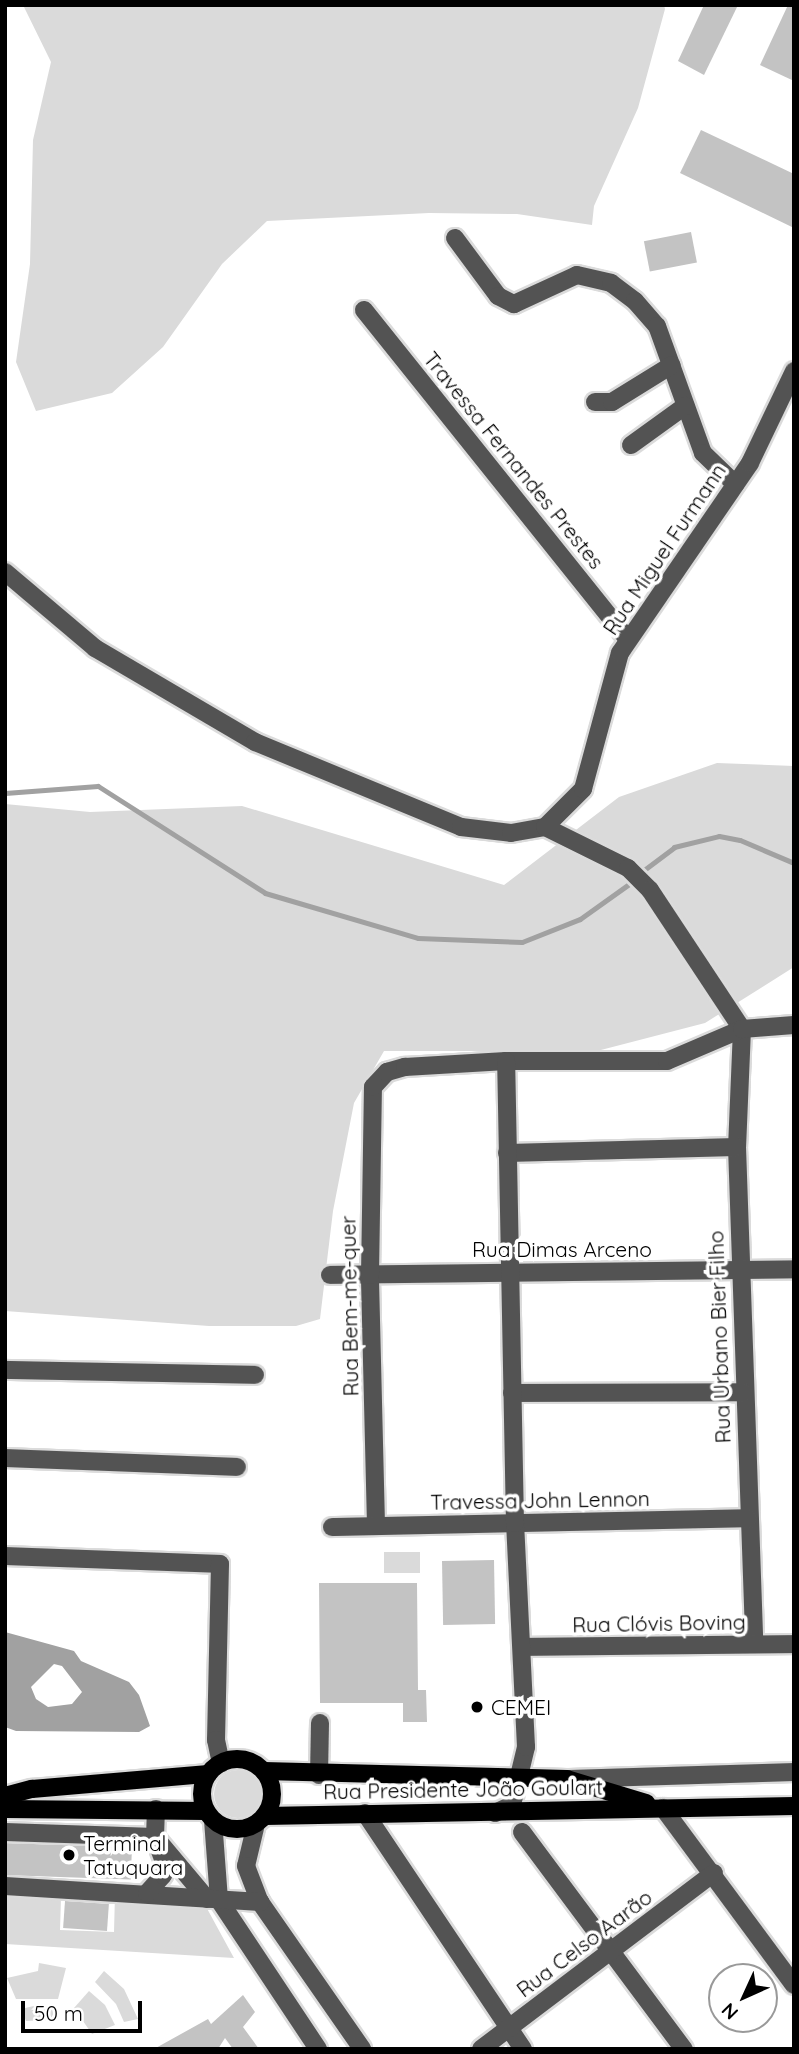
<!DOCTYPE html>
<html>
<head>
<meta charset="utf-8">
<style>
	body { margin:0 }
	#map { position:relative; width:799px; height:2054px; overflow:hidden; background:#fff; font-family:Quicksand,sans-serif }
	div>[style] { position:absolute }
	.green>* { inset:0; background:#dadada; transform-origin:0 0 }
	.round { border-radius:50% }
	.water>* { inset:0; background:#a1a1a1 }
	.stream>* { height:5px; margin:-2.5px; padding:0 2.5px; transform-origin:2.5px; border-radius:2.5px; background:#a1a1a1 }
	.building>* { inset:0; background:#c3c3c3; transform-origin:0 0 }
	.roads { filter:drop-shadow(2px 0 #dbdbdb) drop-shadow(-2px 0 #dbdbdb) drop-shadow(0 2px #dbdbdb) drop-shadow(0 -2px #dbdbdb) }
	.minor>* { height:18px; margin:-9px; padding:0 9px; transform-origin:9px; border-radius:9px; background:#535353 }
	.major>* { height:18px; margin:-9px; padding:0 9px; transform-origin:9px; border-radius:9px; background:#000 }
	.major>.ring { margin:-9px; padding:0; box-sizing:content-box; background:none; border:18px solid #000; border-radius:50% }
	.dots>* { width:19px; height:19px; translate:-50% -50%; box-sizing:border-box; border:4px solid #fff; border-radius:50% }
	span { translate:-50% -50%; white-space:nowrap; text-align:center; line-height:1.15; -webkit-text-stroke:7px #fff; paint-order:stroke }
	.street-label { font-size:21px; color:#000 }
	.poi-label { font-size:21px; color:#000 }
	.left { translate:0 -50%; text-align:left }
	.frame { position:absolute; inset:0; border:7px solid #000; pointer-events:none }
	.north { position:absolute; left:708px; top:1963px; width:70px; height:70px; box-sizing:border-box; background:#fff; border:2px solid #999; border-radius:50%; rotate:225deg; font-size:19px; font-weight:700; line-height:28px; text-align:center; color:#000 }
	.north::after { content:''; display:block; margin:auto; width:24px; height:32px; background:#000; clip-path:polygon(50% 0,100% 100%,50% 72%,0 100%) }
	.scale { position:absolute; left:21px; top:2001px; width:121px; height:32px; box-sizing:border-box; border:4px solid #000; border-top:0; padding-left:9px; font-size:21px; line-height:24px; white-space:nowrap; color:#000; -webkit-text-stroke:5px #fff; paint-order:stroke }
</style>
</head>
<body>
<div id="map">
	<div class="green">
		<div style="clip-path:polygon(23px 5px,664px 5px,665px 9px,638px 108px,594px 206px,592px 225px,517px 214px,429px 213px,267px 221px,222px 264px,163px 347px,112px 393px,36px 411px,16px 362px,30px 264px,33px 140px,51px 62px)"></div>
		<div style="clip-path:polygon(717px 763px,794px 766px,794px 967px,705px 1023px,597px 1051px,384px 1051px,354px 1103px,333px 1211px,320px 1319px,296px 1326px,209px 1326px,5px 1311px,5px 804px,90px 812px,242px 806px,504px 885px,619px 797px)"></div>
		<div style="left:384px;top:1552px;width:36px;height:21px"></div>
		<div class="round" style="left:214px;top:1770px;width:48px;height:48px"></div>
		<div style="clip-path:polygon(115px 1894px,204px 1903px,234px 1958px,5px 1944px,5px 1896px,61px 1898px,60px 1930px,114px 1932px)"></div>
		<div style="clip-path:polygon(39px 1963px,66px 1968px,58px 1999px,16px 1999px,7px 1978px,38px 1971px)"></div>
		<div style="clip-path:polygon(104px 1971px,124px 1989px,138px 2019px,124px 2022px,116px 2004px,95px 1982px)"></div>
		<div style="clip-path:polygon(89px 1991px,105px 2005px,115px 2025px,92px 2034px,74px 2008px)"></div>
		<div style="clip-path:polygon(38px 2005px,57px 2008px,50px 2020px,26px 2021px,21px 2009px)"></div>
	</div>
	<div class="water">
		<div style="clip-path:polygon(evenodd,5px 1632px,74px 1651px,81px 1661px,129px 1682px,139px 1695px,150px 1726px,139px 1732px,16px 1731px,5px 1727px,5px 1632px,54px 1664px,62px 1666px,82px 1692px,72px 1704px,48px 1707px,36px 1699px,31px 1687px,54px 1664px)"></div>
	</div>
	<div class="stream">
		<div style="left:5px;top:793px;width:93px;rotate:-4.3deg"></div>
		<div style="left:98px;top:786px;width:198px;rotate:32.6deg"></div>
		<div style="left:265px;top:893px;width:159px;rotate:16.4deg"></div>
		<div style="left:418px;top:938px;width:104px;rotate:2.2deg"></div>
		<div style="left:522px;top:942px;width:62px;rotate:-21.6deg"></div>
		<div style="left:580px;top:919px;width:60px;rotate:-35.5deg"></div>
		<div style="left:644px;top:870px;width:38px;rotate:-37deg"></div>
		<div style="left:674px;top:847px;width:46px;rotate:-13.7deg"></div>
		<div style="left:719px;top:836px;width:21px;rotate:11deg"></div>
		<div style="left:740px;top:840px;width:59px;rotate:23.1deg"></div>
	</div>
	<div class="building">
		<div style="clip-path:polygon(704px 5px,738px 5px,704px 75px,678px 61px)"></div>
		<div style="clip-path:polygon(788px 5px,794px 5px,794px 81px,760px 65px)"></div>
		<div style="clip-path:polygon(701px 130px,794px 174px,794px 228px,680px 173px)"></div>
		<div style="left:691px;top:232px;width:31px;height:48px;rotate:79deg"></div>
		<div style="left:494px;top:1560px;width:64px;height:52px;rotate:89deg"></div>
		<div style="clip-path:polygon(319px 1583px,417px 1583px,418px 1690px,426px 1690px,427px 1722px,403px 1722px,403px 1703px,320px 1703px)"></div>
		<div style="left:5px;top:1843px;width:127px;height:32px;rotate:2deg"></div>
		<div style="left:65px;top:1901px;width:44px;height:27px;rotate:4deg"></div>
		<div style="clip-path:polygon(243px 1995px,255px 2012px,243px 2027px,259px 2049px,233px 2049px,225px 2038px,218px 2049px,154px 2049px,208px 2019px,211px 2024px)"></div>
	</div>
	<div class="roads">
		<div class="minor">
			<div style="left:455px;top:238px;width:72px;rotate:53.4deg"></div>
			<div style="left:498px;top:296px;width:18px;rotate:27deg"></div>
			<div style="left:514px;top:304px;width:69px;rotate:-24.7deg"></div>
			<div style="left:577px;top:275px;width:35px;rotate:13deg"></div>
			<div style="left:611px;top:283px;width:30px;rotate:37deg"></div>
			<div style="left:635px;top:301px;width:33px;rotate:49deg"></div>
			<div style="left:657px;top:326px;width:135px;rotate:70.1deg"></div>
			<div style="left:703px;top:453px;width:45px;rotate:44.1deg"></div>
			<div style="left:364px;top:310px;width:422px;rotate:51.3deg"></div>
			<div style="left:595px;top:402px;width:17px"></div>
			<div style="left:612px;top:402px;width:70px;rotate:-31.7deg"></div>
			<div style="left:631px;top:445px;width:67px;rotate:-35.8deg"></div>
			<div style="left:5px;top:572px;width:118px;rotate:40.2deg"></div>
			<div style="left:95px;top:648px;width:186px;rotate:30.4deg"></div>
			<div style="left:255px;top:742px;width:223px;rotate:22.4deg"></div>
			<div style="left:461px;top:827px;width:50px;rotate:6.8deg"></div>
			<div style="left:511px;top:833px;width:35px;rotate:-10deg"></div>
			<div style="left:545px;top:827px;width:93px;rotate:26.3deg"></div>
			<div style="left:628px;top:868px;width:31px;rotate:45deg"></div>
			<div style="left:650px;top:890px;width:167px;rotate:56.5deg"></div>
			<div style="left:545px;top:827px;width:54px;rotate:-45deg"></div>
			<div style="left:583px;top:789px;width:141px;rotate:-74.8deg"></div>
			<div style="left:620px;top:653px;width:230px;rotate:-55.6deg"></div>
			<div style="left:750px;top:463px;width:102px;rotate:-64.4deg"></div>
			<div style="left:742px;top:1029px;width:118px;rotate:92.4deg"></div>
			<div style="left:737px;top:1147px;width:497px;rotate:88deg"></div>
			<div style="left:507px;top:1153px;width:230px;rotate:-1.5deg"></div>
			<div style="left:330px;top:1275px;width:464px;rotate:-0.7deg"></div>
			<div style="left:5px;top:1370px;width:250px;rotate:1.1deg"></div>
			<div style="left:512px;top:1393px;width:231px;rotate:-0.2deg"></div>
			<div style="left:5px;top:1458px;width:232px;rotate:2.2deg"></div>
			<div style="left:376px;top:1525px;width:250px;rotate:-91.4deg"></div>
			<div style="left:370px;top:1275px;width:188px;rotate:-89.1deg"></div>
			<div style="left:373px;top:1087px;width:21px;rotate:-47deg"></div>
			<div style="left:387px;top:1072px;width:19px;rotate:-16deg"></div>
			<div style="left:405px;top:1067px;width:101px;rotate:-3.4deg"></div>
			<div style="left:506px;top:1061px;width:161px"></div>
			<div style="left:667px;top:1061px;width:82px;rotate:-23.1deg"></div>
			<div style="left:742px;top:1029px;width:52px;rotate:-4.4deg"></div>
			<div style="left:332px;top:1527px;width:416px;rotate:-1.2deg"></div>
			<div style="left:5px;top:1556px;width:215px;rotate:2.1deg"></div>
			<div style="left:220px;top:1564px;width:176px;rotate:91.3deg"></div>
			<div style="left:216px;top:1740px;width:24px;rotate:78deg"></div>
			<div style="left:524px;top:1647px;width:270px;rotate:-0.6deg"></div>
			<div style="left:319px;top:1775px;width:52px;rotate:-88.9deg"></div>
			<div style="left:570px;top:1779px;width:224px;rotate:-1.8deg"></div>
			<div style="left:663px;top:1808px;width:220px;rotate:53.5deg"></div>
			<div style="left:365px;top:1813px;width:284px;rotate:56.2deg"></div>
			<div style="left:495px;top:1813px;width:19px;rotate:-25deg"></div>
			<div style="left:512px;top:1805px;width:60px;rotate:-76.4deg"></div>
			<div style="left:526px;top:1747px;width:224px;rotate:-92.8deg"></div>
			<div style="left:515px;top:1523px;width:462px;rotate:-91.1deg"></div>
			<div style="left:213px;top:1820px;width:80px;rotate:85.7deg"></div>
			<div style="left:219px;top:1900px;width:179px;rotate:56.4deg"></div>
			<div style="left:256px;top:1824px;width:43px;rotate:103.4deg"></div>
			<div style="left:246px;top:1866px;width:39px;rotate:69deg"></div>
			<div style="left:260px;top:1902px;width:179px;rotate:55.2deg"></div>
			<div style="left:5px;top:1832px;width:150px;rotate:1.9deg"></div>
			<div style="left:155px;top:1837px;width:81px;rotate:50deg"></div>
			<div style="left:522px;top:1832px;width:271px;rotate:53.3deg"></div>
			<div style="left:5px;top:1886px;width:256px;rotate:3.6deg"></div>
			<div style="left:147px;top:1893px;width:24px;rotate:-48deg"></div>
			<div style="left:163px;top:1875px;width:13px;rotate:-86deg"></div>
			<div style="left:164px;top:1862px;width:27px;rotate:-110deg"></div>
			<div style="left:155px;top:1837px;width:28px;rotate:-88deg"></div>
			<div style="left:481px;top:2049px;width:292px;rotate:-37.1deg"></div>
		</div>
		<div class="major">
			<div class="ring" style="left:202px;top:1759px;width:52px;height:52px"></div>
			<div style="left:264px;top:1771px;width:303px;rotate:1.5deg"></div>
			<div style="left:567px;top:1779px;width:83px;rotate:16.9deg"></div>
			<div style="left:5px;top:1796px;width:28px;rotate:-15deg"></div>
			<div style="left:32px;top:1789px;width:177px;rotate:-4.9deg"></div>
			<div style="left:5px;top:1809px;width:201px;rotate:0.6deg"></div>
			<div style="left:265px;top:1816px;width:529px;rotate:-1.08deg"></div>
		</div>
	</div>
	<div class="dots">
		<div style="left:477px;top:1707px;background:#000"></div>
		<div style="left:69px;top:1855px;background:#000"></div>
	</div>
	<div class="street-label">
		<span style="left:514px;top:460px;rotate:51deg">Travessa Fernandes Prestes</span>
		<span style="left:664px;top:549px;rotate:-56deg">Rua Miguel Furmann</span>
		<span style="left:562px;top:1249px">Rua Dimas Arceno</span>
		<span style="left:349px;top:1306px;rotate:-91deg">Rua Bem-me-quer</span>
		<span style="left:719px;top:1337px;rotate:-92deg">Rua Urbano Bier Filho</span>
		<span style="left:540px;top:1500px;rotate:-1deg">Travessa John Lennon</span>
		<span style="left:659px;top:1623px;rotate:-1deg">Rua Clóvis Boving</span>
		<span style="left:463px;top:1789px;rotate:-1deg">Rua Presidente João Goulart</span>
		<span style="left:584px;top:1943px;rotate:-37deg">Rua Celso Aarão</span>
	</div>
	<div class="poi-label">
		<span class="left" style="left:491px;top:1707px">CEMEI</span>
		<span class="left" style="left:83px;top:1855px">Terminal<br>Tatuquara</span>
	</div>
	<div class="frame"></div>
	<div class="north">N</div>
	<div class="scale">50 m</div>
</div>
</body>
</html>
